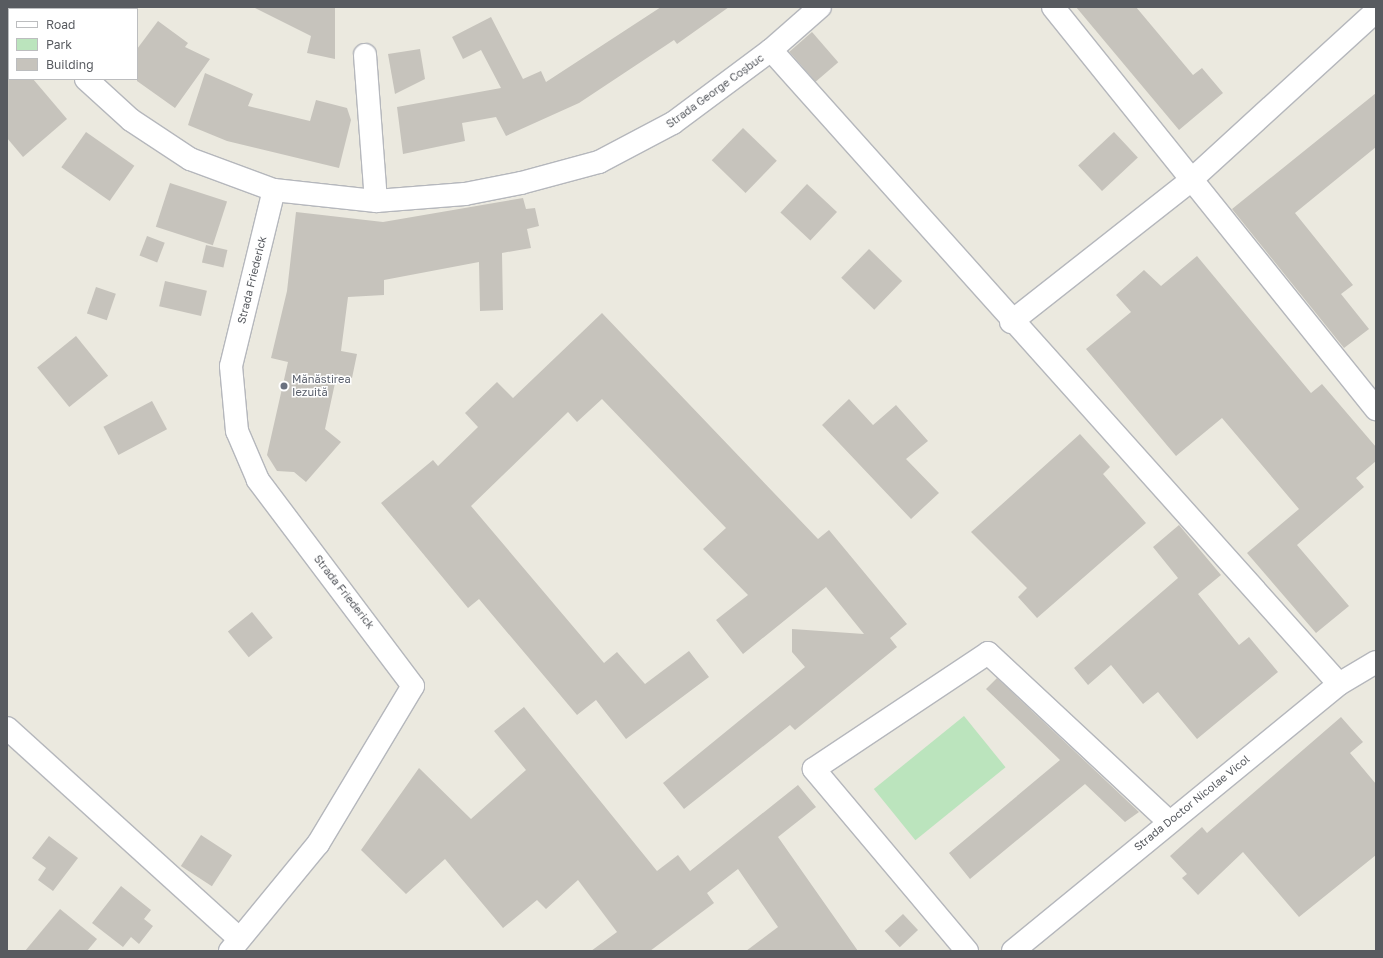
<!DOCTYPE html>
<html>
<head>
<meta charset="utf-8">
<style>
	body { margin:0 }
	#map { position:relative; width:1383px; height:958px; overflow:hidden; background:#ebe9df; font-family:"Golos Text",sans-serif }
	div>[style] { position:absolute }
	.green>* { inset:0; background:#bbe4bd; transform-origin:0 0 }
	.building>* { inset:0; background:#c6c3bc; transform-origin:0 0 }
	.roads { filter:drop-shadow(1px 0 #b5b7bc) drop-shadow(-1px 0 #b5b7bc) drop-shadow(0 1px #b5b7bc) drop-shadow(0 -1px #b5b7bc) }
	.minor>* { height:22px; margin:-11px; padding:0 11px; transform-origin:11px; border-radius:11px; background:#fff }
	.dots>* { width:11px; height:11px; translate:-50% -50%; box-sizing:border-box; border:2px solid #fff; border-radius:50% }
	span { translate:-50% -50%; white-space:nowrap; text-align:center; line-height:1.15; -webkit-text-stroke:3px #fff; paint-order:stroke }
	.street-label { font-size:11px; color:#585b60 }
	.worship-label { font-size:11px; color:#5b616d }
	.left { translate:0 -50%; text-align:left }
	.frame { position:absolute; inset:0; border:8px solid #585b60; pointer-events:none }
	.legend { position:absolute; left:8px; top:8px; width:130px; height:72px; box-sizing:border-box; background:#fff; border:1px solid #bcbdbf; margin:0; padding:5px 7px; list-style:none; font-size:12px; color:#585b60 }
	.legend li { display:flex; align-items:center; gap:8px; height:20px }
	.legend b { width:20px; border:1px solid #bcbdbf }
</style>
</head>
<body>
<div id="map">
	<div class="green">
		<div style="left:964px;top:716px;width:66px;height:116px;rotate:51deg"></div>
	</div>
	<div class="building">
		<div style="clip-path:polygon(253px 7px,335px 7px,335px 59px,307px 53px,311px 36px)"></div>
		<div style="clip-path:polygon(661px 7px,729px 7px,677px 44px,674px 40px,579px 103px,506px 136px,496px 117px,462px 123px,465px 141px,403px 154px,397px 107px,501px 88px,481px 50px,463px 59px,452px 37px,491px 17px,523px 79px,541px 71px,546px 82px)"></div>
		<div style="clip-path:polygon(1076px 7px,1136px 7px,1193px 75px,1202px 68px,1223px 93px,1179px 130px)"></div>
		<div style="clip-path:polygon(158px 21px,188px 43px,185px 47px,210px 59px,175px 108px,137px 81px,137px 49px)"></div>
		<div style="left:812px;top:32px;width:40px;height:30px;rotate:49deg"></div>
		<div style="clip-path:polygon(420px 49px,425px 79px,395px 94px,388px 54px)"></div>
		<div style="clip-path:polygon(205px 73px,253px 94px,248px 106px,310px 121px,316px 100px,347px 108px,351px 120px,339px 168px,227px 141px,188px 125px)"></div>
		<div style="clip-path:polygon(7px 79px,33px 79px,67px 119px,23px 157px,7px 138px)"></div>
		<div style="clip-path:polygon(1376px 93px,1376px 147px,1295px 213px,1353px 285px,1341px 294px,1369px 329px,1344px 348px,1232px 209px)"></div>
		<div style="left:743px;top:128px;width:47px;height:45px;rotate:44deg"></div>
		<div style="left:86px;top:132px;width:59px;height:43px;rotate:35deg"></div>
		<div style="left:1114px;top:132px;width:35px;height:49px;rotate:47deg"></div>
		<div style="left:170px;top:183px;width:60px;height:46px;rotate:18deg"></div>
		<div style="left:807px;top:184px;width:41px;height:39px;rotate:43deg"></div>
		<div style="clip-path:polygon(523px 198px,526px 209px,535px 208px,539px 226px,527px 229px,531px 248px,502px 253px,503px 310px,480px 311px,479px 262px,384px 280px,384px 295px,348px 297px,341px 351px,357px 354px,352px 378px,337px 374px,325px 429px,341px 442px,306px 482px,294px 472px,277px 471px,267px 455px,288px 362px,271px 358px,287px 291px,296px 212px,383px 222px)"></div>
		<div style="left:147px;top:236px;width:19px;height:21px;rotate:21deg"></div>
		<div style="left:206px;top:245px;width:22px;height:18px;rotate:13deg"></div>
		<div style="left:869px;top:249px;width:46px;height:40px;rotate:44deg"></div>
		<div style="clip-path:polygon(1197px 256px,1311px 393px,1322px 384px,1376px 447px,1376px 461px,1356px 478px,1364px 487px,1297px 545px,1349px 606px,1316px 633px,1247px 553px,1299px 509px,1222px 418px,1176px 456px,1086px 349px,1131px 312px,1116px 295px,1144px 270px,1161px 286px)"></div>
		<div style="left:165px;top:281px;width:43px;height:26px;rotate:13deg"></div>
		<div style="left:96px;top:287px;width:21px;height:28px;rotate:19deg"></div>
		<div style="clip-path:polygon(602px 313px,818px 539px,829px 530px,907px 624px,890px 638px,897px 647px,795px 730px,790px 725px,684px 809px,663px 783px,805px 667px,792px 652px,792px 629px,864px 634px,826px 587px,743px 654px,716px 620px,748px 595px,703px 549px,726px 528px,602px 399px,577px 422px,568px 412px,471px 506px,604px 663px,617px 652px,645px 684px,689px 651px,709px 677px,626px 739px,596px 700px,577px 715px,479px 599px,468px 608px,381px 503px,433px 460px,438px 466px,478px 427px,465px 413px,497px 382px,513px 398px)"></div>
		<div style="left:76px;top:336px;width:51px;height:50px;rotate:51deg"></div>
		<div style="clip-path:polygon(849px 399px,873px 425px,896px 405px,928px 441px,906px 459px,939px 493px,911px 519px,822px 425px)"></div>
		<div style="left:152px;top:401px;width:32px;height:55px;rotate:62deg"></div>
		<div style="clip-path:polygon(1080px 434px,1110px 467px,1103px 474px,1146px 523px,1037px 618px,1018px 597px,1027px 588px,971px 532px)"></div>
		<div style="clip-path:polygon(1179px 525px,1221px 575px,1198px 594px,1239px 645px,1249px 637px,1278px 672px,1197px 739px,1158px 692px,1143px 704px,1111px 665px,1088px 685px,1074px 668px,1178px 578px,1153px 547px)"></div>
		<div style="left:252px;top:612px;width:33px;height:31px;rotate:51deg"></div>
		<div style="clip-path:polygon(997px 678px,1139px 812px,1125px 822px,1085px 784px,970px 879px,949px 853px,1060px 760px,986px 689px)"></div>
		<div style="clip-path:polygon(524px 707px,657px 871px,678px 855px,690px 871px,798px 785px,816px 807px,778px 837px,858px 951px,746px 951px,778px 927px,738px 869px,707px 893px,714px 903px,650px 951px,591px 951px,617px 932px,578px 880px,546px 909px,537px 900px,503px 928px,445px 859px,406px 894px,361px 850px,419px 768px,471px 819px,526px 770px,494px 731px)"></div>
		<div style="clip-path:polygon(1341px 717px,1363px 742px,1350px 753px,1376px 784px,1376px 855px,1299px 917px,1243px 852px,1198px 895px,1182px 878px,1187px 874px,1170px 856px,1202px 827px,1207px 833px)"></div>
		<div style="left:201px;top:835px;width:37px;height:37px;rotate:33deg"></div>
		<div style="clip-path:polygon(49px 836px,78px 858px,53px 891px,38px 880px,46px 868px,32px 858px)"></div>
		<div style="clip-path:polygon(121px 886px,151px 910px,144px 919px,153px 926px,139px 944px,131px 937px,123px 947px,92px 923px)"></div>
		<div style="clip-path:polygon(60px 909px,97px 939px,87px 951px,25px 951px)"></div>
		<div style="left:903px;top:914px;width:22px;height:25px;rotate:47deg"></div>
	</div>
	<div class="roads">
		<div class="minor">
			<div style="left:24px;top:7px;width:2px;rotate:63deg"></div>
			<div style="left:1053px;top:7px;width:516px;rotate:51.22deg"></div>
			<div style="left:771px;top:50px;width:851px;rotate:48.14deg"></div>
			<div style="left:365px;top:55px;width:146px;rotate:85.7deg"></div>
			<div style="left:86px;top:79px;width:61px;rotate:42.3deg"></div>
			<div style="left:131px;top:120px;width:71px;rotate:33.5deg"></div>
			<div style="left:190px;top:159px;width:90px;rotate:20.3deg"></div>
			<div style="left:274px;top:190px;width:103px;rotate:6.2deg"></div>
			<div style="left:376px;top:201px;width:89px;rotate:-4.5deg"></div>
			<div style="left:465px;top:194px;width:57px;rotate:-11.1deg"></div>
			<div style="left:521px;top:183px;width:81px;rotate:-15.1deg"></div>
			<div style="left:599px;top:162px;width:84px;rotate:-27.8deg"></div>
			<div style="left:673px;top:123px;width:122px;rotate:-36.7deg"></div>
			<div style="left:771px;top:50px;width:65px;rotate:-41.3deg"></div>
			<div style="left:1011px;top:322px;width:228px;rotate:-38.2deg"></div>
			<div style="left:1190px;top:181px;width:252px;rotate:-42.4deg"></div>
			<div style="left:7px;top:728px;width:313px;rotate:42.2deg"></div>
			<div style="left:230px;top:951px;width:139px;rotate:-50.6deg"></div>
			<div style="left:318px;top:844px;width:184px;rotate:-59deg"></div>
			<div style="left:413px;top:686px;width:258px;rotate:-127deg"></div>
			<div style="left:258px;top:480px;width:53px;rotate:-113.2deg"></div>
			<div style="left:237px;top:431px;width:65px;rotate:-95.3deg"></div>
			<div style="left:231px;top:366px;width:181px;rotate:-76.3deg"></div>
			<div style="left:967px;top:951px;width:238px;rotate:-130.1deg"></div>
			<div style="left:814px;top:769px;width:209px;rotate:-33.7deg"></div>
			<div style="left:988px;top:653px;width:248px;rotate:43deg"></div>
			<div style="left:1013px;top:951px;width:421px;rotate:-39.3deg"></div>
			<div style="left:1339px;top:684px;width:43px;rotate:-30.7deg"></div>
		</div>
	</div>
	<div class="dots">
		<div style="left:284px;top:386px;background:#6b7280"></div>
	</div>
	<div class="street-label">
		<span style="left:715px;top:91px;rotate:-36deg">Strada George Coșbuc</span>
		<span style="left:252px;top:280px;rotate:-76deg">Strada Friederick</span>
		<span style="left:344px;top:592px;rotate:52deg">Strada Friederick</span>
		<span style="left:1192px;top:803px;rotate:-39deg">Strada Doctor Nicolae Vicol</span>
	</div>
	<div class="worship-label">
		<span class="left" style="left:292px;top:386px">Mănăstirea<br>Iezuită</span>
	</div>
	<div class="frame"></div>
	<ul class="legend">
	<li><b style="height:5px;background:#fff"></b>Road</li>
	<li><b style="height:11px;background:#bbe4bd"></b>Park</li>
	<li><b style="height:11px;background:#c6c3bc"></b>Building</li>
	</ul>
</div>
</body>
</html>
